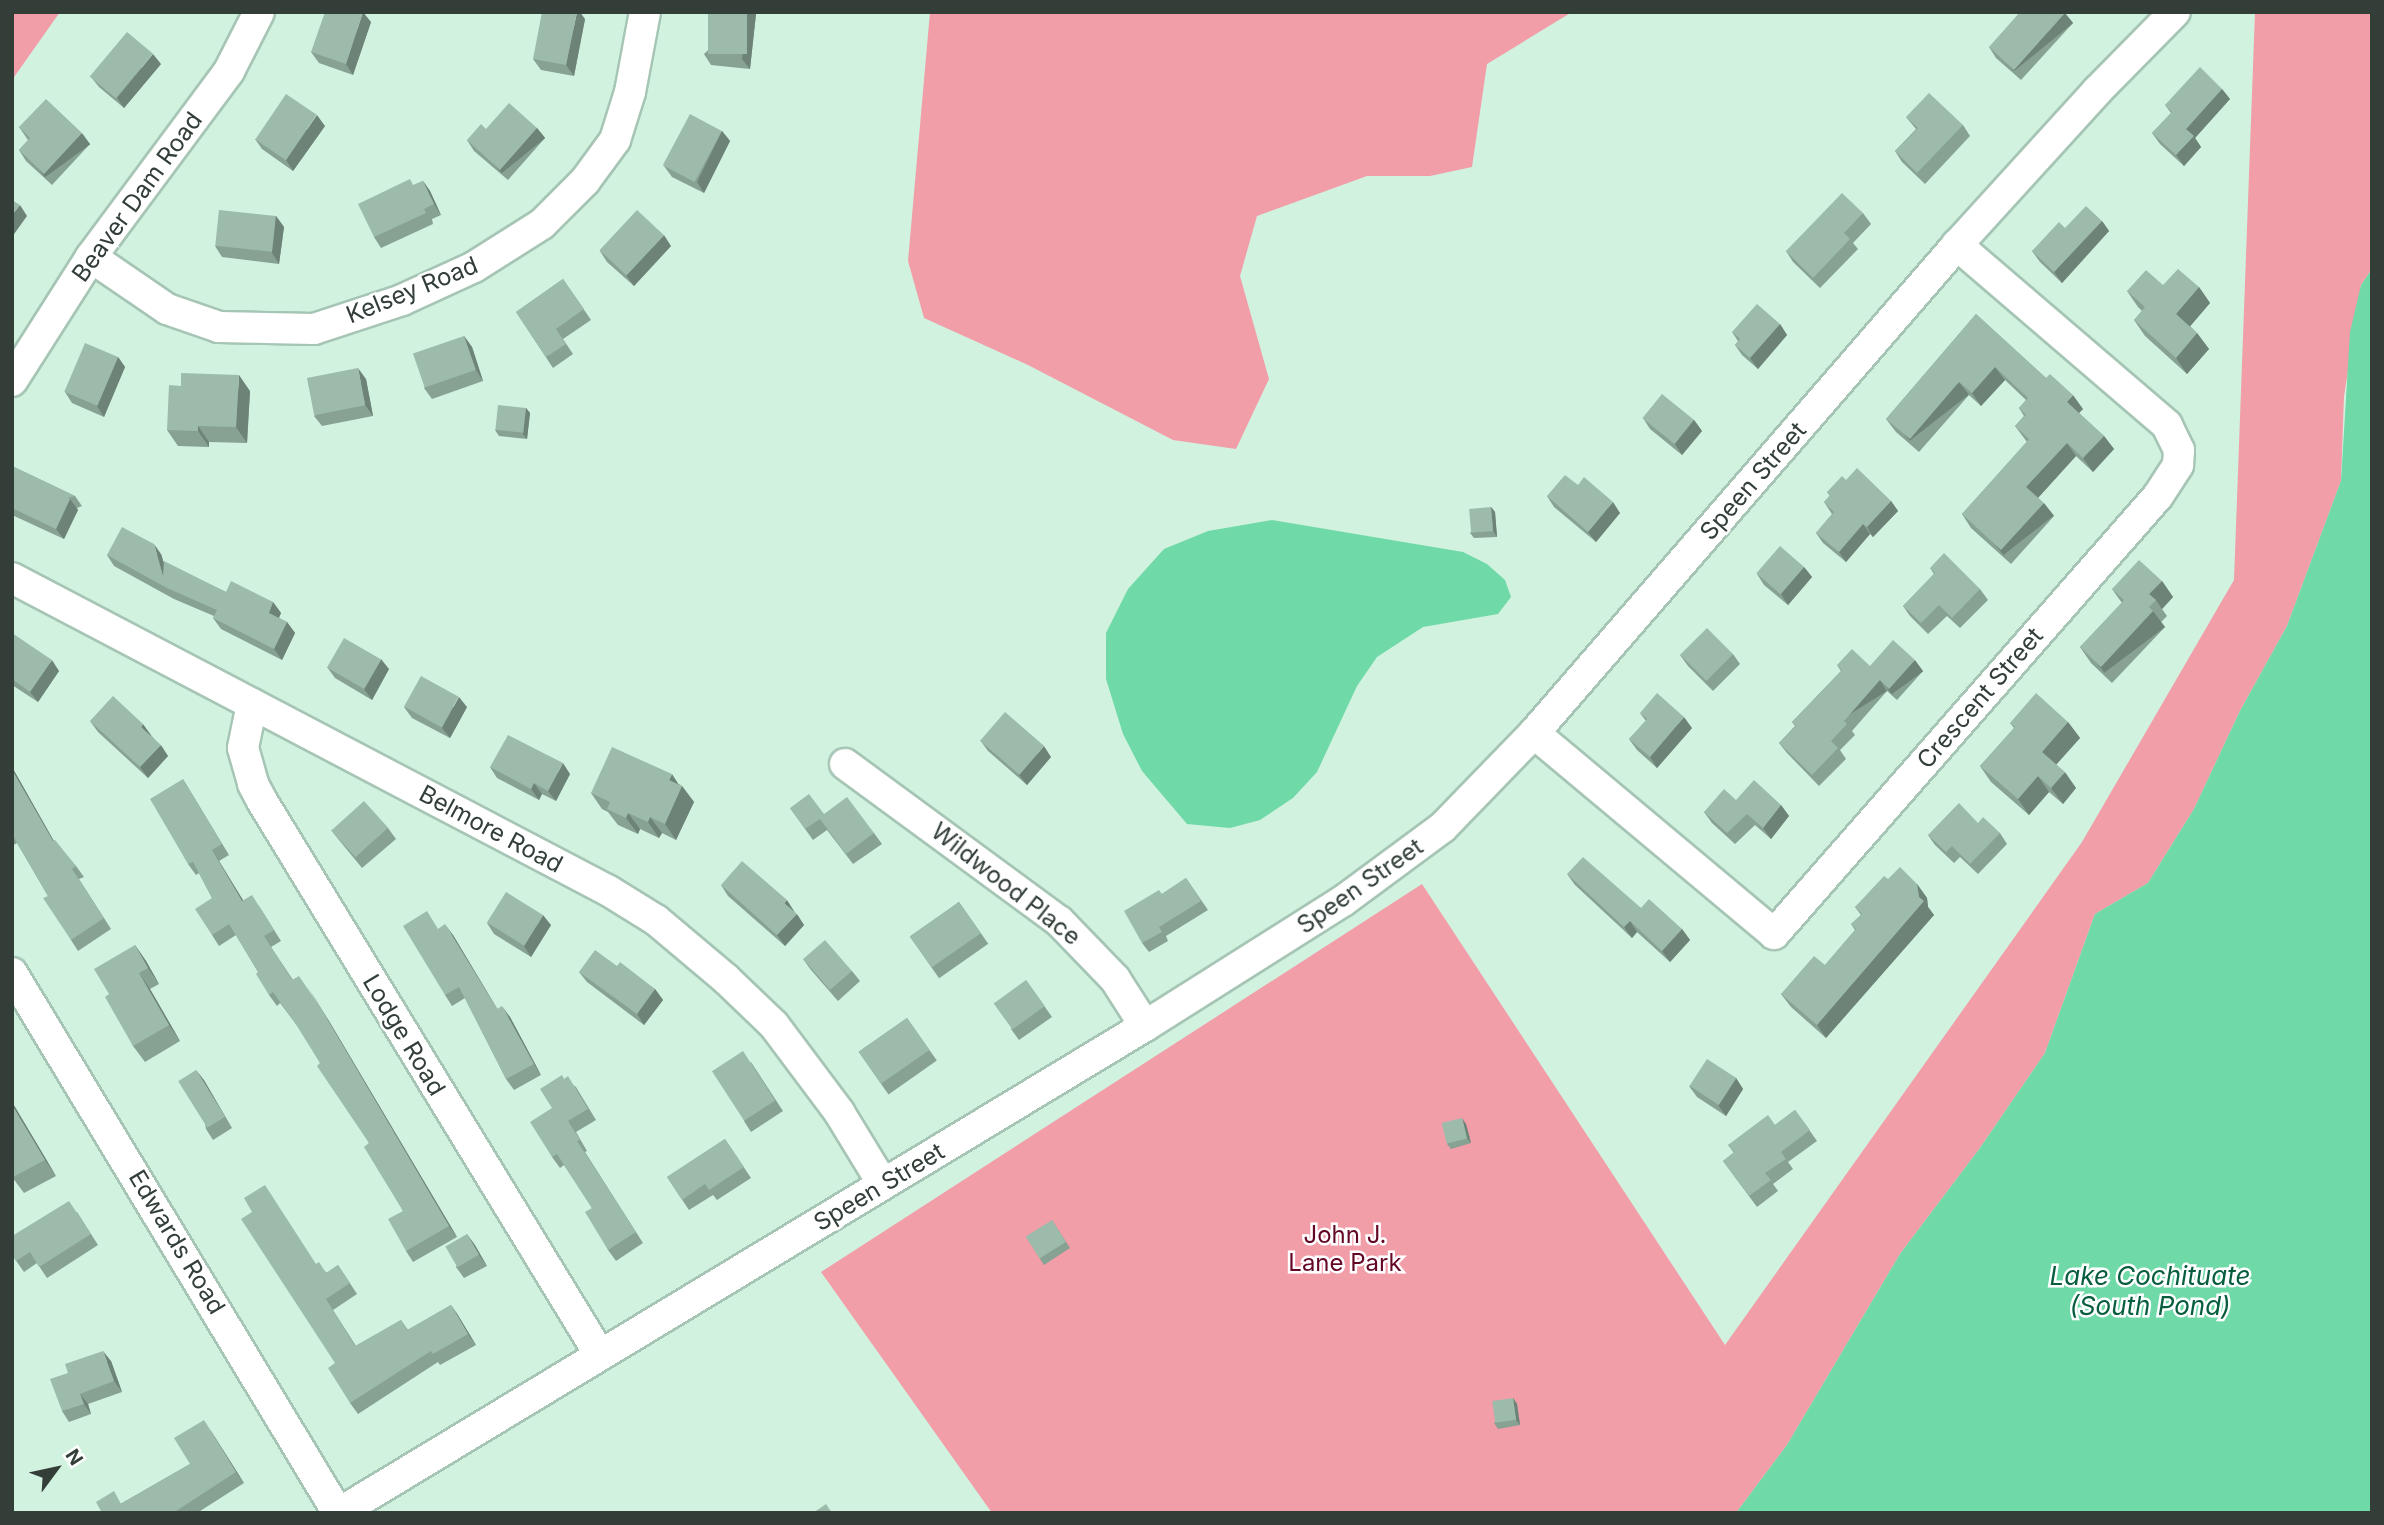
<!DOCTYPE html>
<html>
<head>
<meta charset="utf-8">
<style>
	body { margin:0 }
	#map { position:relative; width:2384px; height:1525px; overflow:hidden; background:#d2f2e0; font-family:Inter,sans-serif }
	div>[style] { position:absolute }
	.green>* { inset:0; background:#f19ea9 }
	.water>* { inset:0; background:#6fd9a7 }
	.roads { filter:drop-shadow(2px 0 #a6c5b4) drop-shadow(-2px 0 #a6c5b4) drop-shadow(0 2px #a6c5b4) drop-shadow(0 -2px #a6c5b4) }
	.minor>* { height:30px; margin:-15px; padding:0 15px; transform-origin:15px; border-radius:15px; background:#fff }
	.wall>* { inset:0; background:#87a193; transform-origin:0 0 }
	.shaded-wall>* { inset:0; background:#6e8378; transform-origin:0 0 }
	.building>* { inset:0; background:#9dbbab; transform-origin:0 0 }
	span { translate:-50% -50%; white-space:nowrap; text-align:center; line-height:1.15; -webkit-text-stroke:5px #fff; paint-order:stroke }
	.street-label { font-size:24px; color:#323e37 }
	.park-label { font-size:24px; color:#630725 }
	.water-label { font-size:26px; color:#075e3f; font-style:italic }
	.frame { position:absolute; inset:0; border:14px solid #323e37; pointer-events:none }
	.north { position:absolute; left:21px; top:1434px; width:70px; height:70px; -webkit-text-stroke:5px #fff; paint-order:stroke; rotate:57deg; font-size:19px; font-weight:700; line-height:28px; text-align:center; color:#323e37 }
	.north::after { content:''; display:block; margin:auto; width:24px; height:32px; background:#323e37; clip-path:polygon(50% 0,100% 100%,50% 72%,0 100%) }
</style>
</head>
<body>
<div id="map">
	<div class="green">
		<div style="clip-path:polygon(12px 12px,60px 12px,12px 80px)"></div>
		<div style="clip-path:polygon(930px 12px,1572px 12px,1487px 64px,1472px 167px,1430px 176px,1367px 176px,1257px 216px,1240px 276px,1269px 379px,1236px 449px,1173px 440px,1028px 365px,924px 318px,908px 261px)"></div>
		<div style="clip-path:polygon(2255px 12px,2372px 12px,2372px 269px,2361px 285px,2344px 397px,2341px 481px,2287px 626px,2240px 711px,2194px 809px,2148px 883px,2095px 914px,2045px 1053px,1980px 1148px,1900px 1254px,1787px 1445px,1736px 1513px,992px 1513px,821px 1272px,1422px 884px,1725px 1345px,2082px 842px,2234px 580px)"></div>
	</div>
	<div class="water">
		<div style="clip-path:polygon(2372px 269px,2372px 1513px,1736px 1513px,1787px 1445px,1900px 1254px,1980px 1148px,2045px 1053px,2095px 914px,2148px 883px,2194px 809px,2240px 711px,2287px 626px,2341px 481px,2350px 332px,2361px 285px)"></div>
		<div style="clip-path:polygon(1272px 520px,1463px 552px,1487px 564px,1505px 580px,1511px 597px,1498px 614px,1423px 627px,1377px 657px,1357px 686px,1317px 772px,1293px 798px,1260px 820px,1230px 828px,1187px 824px,1142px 771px,1123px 734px,1106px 679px,1106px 633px,1128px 589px,1164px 549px,1208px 531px)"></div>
	</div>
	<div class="roads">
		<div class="minor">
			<div style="left:91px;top:257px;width:92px;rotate:34.4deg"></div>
			<div style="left:167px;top:309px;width:55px;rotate:19.1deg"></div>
			<div style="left:219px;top:327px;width:95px;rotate:1.2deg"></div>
			<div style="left:314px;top:329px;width:93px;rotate:-18.2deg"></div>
			<div style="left:402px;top:300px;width:79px;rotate:-24.6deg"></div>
			<div style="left:474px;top:267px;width:80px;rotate:-32.3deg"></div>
			<div style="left:542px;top:224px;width:61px;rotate:-45deg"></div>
			<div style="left:585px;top:181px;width:51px;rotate:-53.8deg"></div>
			<div style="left:615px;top:140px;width:50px;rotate:-72.6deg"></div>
			<div style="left:630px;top:92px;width:81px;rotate:-79.4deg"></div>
			<div style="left:12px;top:381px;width:147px;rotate:-57.5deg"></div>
			<div style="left:91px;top:257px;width:232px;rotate:-53.4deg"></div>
			<div style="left:229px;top:71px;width:66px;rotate:-63deg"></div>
			<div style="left:12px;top:578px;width:674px;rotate:27.67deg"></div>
			<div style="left:609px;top:891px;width:55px;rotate:31.7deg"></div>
			<div style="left:656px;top:920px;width:92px;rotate:40.1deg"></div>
			<div style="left:726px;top:979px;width:66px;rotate:43.8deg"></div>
			<div style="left:774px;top:1025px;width:109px;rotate:53.2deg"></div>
			<div style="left:839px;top:1112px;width:84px;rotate:58.6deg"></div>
			<div style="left:252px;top:704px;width:45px;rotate:101.6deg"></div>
			<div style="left:243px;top:748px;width:37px;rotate:74deg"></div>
			<div style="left:253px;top:784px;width:19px;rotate:62deg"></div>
			<div style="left:262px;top:801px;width:649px;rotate:58.61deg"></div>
			<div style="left:1534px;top:733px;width:313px;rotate:39.9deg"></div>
			<div style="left:1774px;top:934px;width:582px;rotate:-48.76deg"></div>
			<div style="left:2158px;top:496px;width:37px;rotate:-57deg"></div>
			<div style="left:2178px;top:465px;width:15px;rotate:-86deg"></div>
			<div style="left:2179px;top:450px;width:28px;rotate:-116deg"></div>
			<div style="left:2167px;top:425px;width:277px;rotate:-139.4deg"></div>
			<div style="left:845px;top:764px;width:265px;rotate:36.3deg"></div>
			<div style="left:1059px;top:921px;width:81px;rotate:46deg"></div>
			<div style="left:1115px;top:979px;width:56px;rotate:57.4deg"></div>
			<div style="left:12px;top:973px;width:631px;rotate:58.88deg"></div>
			<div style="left:339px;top:1513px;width:942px;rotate:-31.14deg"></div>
			<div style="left:1145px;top:1026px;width:234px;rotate:-32.3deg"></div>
			<div style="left:1343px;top:901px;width:124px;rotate:-36.5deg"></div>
			<div style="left:1443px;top:827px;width:131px;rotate:-45.9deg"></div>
			<div style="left:1534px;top:733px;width:646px;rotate:-49.08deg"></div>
			<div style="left:1957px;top:245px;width:208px;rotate:-47.7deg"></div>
			<div style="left:2097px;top:91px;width:111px;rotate:-45.4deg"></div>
		</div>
	</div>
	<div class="wall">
		<div style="clip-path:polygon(748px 12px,755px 12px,756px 14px,750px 69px,711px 65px,704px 54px)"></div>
		<div style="clip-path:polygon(585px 19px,574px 76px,541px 70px,533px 59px)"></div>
		<div style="clip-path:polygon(371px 22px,353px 75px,319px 63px,311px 52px)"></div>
		<div style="clip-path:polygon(2073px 23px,2021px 80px,1996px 58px,1989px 47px)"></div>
		<div style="clip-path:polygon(161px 64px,124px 108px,99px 87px,91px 77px)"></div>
		<div style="clip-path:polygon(2222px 89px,2230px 99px,2195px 138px,2201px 147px,2184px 166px,2160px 144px,2152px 133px,2171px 113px,2165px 105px)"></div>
		<div style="clip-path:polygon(1906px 117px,1963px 125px,1970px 136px,1925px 184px,1902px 162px,1895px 151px,1916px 129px)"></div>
		<div style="clip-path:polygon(325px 126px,293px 171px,262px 149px,255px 139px)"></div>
		<div style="clip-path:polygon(19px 127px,90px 144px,52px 185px,26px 161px,19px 150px,28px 140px)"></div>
		<div style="clip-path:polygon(537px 128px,545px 138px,508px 180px,474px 151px,467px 140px,486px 129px)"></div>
		<div style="clip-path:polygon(722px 131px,730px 141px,704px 193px,672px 177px,664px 166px)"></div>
		<div style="clip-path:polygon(423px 181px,430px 191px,441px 215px,432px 219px,433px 224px,381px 248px,374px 237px,414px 185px)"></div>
		<div style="clip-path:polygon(1863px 213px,1871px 224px,1853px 243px,1858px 249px,1820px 288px,1793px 262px,1786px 251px)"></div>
		<div style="clip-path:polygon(276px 216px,284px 227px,279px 264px,222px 257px,215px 246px)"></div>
		<div style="clip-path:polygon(2102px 221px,2109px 231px,2062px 283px,2040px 262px,2032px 251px,2065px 228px)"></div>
		<div style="clip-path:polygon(671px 246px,634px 286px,607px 262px,600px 251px)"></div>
		<div style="clip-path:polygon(563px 279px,591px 320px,563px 339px,573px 354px,553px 368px,516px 312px)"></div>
		<div style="clip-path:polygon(2163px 285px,2199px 287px,2210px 303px,2190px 326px,2197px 333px,2209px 349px,2187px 374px,2145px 336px,2134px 320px,2142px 311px,2138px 307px,2127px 291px)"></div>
		<div style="clip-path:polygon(1976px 314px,2046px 378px,2083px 409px,2079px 413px,2104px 436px,2114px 449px,2093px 472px,2076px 456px,2038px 498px,2054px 516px,2011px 564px,1971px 528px,1962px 514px,2027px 442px,2015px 426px,2024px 416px,2019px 408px,2026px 400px,2005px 380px,1981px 406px,1969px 395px,1919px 452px,1896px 432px,1886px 419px)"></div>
		<div style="clip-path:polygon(1780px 324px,1787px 335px,1758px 369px,1742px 355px,1735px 345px,1738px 341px,1732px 332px)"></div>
		<div style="clip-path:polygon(464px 336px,472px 347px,483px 381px,432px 399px,424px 388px)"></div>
		<div style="clip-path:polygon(118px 357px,125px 367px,104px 417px,72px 403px,65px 392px)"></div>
		<div style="clip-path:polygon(366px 379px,373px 416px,322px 426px,314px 416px)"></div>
		<div style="clip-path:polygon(181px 386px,250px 391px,247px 443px,209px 442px,209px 447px,178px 446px,167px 430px)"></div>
		<div style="clip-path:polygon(526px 408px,530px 413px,527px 439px,499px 436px,495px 430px)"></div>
		<div style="clip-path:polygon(1643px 418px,1694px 420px,1702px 431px,1682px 455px,1650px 429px)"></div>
		<div style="clip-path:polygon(12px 466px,75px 496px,82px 506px,77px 508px,78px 510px,64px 539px,12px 515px)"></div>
		<div style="clip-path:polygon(1846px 480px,1891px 501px,1898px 511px,1873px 537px,1870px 534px,1846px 562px,1823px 543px,1816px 533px,1832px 514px,1824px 502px,1830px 496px,1827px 492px)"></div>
		<div style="clip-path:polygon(1578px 485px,1620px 513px,1596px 542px,1554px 507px,1547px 496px)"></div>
		<div style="clip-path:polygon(1491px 507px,1495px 512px,1497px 537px,1474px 538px,1470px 533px)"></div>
		<div style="clip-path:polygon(161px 554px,164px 563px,226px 592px,273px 602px,281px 613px,279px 618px,287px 622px,295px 633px,282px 660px,221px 629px,213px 618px,214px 616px,174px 599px,114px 566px,107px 555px)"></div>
		<div style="clip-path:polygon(1804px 567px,1812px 577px,1788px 605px,1764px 585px,1757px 574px)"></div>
		<div style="clip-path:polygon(1930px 568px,1980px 589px,1988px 600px,1960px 628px,1947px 616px,1928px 634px,1910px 616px,1903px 606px,1934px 574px)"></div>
		<div style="clip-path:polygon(2162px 581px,2173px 597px,2162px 609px,2167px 616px,2161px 622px,2165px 627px,2112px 683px,2091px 663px,2080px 647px,2122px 603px,2112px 589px)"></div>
		<div style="clip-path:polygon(12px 633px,59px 671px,38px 702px,12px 685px)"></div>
		<div style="clip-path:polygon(1733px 654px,1740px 664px,1713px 691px,1688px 666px,1680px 655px)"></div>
		<div style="clip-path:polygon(1837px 665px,1870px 666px,1923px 671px,1897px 700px,1887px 691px,1852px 731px,1855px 735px,1840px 750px,1846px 759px,1819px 786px,1787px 753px,1779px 743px,1795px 726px,1792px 722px,1841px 671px)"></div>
		<div style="clip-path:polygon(327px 667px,389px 669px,372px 700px,335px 678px)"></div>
		<div style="clip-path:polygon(404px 707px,467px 707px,450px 738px,412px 718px)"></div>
		<div style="clip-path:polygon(1640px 713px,1692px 728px,1657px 768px,1637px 750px,1629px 739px,1646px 721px)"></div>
		<div style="clip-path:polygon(90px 721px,151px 735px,168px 756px,148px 778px,98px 732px)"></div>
		<div style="clip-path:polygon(2068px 722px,2080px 738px,2056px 765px,2076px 788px,2063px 804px,2049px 792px,2029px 815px,1991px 782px,1980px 766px,2014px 728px,2010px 723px)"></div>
		<div style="clip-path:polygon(980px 740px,1051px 757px,1027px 785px,988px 751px)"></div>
		<div style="clip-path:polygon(12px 767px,54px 841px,76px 866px,84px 877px,79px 879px,111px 929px,78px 951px,71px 940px,48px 896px,17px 843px,12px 846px)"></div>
		<div style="clip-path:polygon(490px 767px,570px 774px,556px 801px,542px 794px,539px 800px,497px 778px)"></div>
		<div style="clip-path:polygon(183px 779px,229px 855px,219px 861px,243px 900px,259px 906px,281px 941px,271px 947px,293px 980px,329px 1021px,457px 1237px,413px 1262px,406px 1251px,403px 1211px,369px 1143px,299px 1028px,280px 1003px,277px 1006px,269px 995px,258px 972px,236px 935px,219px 946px,212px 935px,212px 898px,199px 873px,196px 875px,188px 864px)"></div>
		<div style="clip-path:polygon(679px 784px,682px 786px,694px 802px,676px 840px,662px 833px,659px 838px,640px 829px,638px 834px,618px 825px,608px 812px,602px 809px,591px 793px)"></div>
		<div style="clip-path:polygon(1736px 800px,1781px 805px,1789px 816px,1771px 839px,1755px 825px,1735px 844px,1712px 823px,1704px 812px)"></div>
		<div style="clip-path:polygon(790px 808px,824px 814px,874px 833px,882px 844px,853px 864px,827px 830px,813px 840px)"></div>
		<div style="clip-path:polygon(1978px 823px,2000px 833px,2007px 844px,1978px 874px,1960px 857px,1954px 863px,1935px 845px,1928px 835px)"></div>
		<div style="clip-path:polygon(388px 828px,396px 839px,362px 868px,339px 840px,331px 830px)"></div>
		<div style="clip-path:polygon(1567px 874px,1641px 908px,1682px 929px,1690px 940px,1670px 962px,1637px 932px,1632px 938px,1575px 885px)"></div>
		<div style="clip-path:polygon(1186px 878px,1208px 910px,1166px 936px,1168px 941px,1149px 952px,1142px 943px,1162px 894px)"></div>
		<div style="clip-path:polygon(1888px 879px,1917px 884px,1927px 898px,1928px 907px,1934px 915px,1826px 1038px,1791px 1007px,1781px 994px,1825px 965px,1855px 930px,1851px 924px,1861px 915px,1855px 907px)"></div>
		<div style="clip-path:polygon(721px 885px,794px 911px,804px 925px,785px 946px,728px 896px)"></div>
		<div style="left:959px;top:902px;width:51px;height:60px;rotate:55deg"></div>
		<div style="clip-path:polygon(487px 923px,551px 925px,531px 957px,494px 934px)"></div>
		<div style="clip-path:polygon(439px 928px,453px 935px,497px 1009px,510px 1017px,541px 1075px,514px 1090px,506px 1079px,465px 998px,452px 1006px,445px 995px)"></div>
		<div style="clip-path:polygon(135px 945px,146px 961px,159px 984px,150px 989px,180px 1041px,145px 1062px,133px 1046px,109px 994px)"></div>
		<div style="clip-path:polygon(803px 959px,852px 971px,860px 981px,838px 1001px,811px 970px)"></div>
		<div style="clip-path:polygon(617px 966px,655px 989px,663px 1000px,644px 1025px,587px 982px,579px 972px)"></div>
		<div style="clip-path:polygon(1026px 980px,1052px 1017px,1019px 1040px,1011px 1029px)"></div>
		<div style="left:907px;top:1018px;width:52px;height:59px;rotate:55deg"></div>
		<div style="clip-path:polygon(751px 1062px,783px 1111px,751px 1132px,744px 1121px)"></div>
		<div style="clip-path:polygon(196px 1070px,232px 1128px,213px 1140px,206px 1129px)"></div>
		<div style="clip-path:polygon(1736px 1078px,1743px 1089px,1726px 1116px,1697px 1097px,1689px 1086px)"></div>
		<div style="clip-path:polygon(564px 1079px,576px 1087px,596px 1120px,576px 1132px,587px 1151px,585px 1152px,643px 1243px,616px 1261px,608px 1250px,592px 1208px,564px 1165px,560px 1168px,552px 1157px,552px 1108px)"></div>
		<div style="clip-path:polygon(12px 1102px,56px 1176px,24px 1193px,12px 1177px)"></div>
		<div style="clip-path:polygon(1795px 1110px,1817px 1141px,1788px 1162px,1793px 1169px,1773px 1184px,1778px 1191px,1757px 1207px,1723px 1161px,1734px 1153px,1728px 1145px,1775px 1125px)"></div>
		<div style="clip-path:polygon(1466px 1124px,1471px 1143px,1451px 1149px,1447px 1144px)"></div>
		<div style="clip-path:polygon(725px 1139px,751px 1178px,717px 1200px,713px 1195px,689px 1210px,667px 1177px)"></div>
		<div style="clip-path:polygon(77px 1212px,98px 1245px,47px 1278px,37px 1263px,24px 1272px,12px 1255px)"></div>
		<div style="clip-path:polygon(1052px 1220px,1070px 1248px,1044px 1265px,1040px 1259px)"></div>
		<div style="clip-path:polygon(467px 1234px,487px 1266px,464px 1278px,456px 1267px)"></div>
		<div style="clip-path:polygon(317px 1264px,327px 1273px,338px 1265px,357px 1294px,333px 1310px,356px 1346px,401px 1320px,408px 1330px,451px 1305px,476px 1345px,440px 1365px,438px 1362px,358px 1414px,350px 1403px,335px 1363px)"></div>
		<div style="clip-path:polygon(111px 1361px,122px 1392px,88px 1404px,91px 1414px,69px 1422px,62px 1411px,68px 1373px)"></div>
		<div style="clip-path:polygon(1513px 1398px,1517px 1404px,1520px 1425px,1498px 1429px,1494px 1423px)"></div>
		<div style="clip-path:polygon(211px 1431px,244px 1483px,197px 1513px,102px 1513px,122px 1503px,190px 1464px)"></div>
	</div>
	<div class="shaded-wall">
		<div style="clip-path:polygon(363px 12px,371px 22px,353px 75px,346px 64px)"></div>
		<div style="clip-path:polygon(577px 12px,580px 12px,585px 19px,574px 76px,566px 65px)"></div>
		<div style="clip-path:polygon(747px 12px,755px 12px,756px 14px,750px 69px,742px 59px)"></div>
		<div style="left:2065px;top:13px;width:13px;height:76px;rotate:51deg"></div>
		<div style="clip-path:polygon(153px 54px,161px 64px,124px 108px,117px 98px)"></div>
		<div style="clip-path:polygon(2222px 89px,2230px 99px,2195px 138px,2201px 147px,2184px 166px,2176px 155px,2186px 129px)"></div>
		<div style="clip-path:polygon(317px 115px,325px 126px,293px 171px,286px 160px)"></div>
		<div style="left:537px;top:128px;width:13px;height:56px;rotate:51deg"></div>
		<div style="clip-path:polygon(722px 131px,730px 141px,704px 193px,697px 182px)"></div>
		<div style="left:82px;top:133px;width:14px;height:56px;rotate:54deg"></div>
		<div style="clip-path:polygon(423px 181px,430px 191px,441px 215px,434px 204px)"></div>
		<div style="clip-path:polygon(20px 205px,27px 216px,12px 237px,12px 215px)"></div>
		<div style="clip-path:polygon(276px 216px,284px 227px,279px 264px,272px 253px)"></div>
		<div style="clip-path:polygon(2102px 221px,2109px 231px,2062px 283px,2054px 272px)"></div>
		<div style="clip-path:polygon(664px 235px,671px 246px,634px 286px,626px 275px)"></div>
		<div style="clip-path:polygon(2199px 287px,2210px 303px,2187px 330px,2176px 314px)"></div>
		<div style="clip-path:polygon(1780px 324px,1787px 335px,1758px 369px,1750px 358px)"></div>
		<div style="clip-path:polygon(2197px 333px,2209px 349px,2187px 374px,2176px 358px)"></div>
		<div style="clip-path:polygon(464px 336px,472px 347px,483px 381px,476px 370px)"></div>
		<div style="clip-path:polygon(118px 357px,125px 367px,104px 417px,97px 406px)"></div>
		<div style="clip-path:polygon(1995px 367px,2005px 380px,1981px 406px,1972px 393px)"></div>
		<div style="clip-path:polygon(358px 368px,366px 379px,373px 416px,365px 405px)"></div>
		<div style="clip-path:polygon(239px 375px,250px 391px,247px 443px,236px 427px)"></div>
		<div style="left:1959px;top:382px;width:16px;height:75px;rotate:52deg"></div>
		<div style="clip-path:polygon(2073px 395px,2083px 409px,2077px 415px,2067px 402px)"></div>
		<div style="clip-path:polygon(526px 408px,530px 413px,527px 439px,523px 434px)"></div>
		<div style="clip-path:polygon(1694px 420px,1702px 431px,1682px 455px,1675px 444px)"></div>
		<div style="clip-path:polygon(198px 426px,209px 442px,209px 447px,198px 431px)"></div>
		<div style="clip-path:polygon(2104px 436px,2114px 449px,2093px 472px,2083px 458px)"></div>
		<div style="clip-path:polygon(2067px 443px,2076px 456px,2036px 500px,2026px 487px)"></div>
		<div style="clip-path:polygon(70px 499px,78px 510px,64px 539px,56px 529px)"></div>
		<div style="clip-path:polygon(1891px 501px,1898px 511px,1873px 537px,1867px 527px)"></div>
		<div style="clip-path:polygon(1613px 502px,1620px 513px,1596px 542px,1588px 532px)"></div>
		<div style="left:2044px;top:503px;width:16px;height:64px;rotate:52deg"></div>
		<div style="clip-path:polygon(1491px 507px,1495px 512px,1497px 537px,1493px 531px)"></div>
		<div style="clip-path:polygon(1863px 524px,1870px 534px,1846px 562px,1839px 552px)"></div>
		<div style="clip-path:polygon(154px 544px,161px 554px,171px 587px,163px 576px)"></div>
		<div style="clip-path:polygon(1804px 567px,1812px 577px,1788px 605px,1781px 594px)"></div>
		<div style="clip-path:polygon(2162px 581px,2173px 597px,2162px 609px,2156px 600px,2149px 594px)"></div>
		<div style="clip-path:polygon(273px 602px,281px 613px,276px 624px,269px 613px)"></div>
		<div style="left:2153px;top:611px;width:20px;height:76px;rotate:53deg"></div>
		<div style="clip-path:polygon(287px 622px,295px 633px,282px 660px,274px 649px)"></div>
		<div style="clip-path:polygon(381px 659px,389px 669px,372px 700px,364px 689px)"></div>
		<div style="clip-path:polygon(52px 660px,59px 671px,38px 702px,30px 692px)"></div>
		<div style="left:1915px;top:660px;width:14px;height:39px;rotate:54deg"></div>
		<div style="left:1880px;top:680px;width:13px;height:55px;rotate:58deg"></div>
		<div style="clip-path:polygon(459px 697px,467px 707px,450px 738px,442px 728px)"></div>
		<div style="clip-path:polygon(1684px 717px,1692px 728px,1657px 768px,1650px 757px)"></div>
		<div style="clip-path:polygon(2068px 722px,2080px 738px,2053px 768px,2042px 752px)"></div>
		<div style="clip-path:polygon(143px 724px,151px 735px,148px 738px,141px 727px)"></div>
		<div style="clip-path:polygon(161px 745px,168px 756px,148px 778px,140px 767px)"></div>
		<div style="clip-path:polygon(1044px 746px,1051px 757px,1027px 785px,1019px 775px)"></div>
		<div style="clip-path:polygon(563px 763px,570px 774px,556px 801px,548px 791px)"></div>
		<div style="clip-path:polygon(12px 767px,60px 852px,53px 841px,12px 770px)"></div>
		<div style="clip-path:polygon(2065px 772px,2076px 788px,2063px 804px,2051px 788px)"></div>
		<div style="clip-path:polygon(672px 774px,681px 788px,682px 786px,694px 802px,676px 840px,665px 824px,669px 780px)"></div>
		<div style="clip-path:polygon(2038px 776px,2049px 792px,2029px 815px,2018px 799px)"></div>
		<div style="clip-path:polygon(534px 783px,542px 794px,539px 800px,531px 789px)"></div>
		<div style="clip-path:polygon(1781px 805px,1789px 816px,1771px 839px,1763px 828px)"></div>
		<div style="clip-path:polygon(628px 813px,640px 829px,638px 834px,626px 818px)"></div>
		<div style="clip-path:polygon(650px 817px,662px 833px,659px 838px,648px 822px)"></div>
		<div style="clip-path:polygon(212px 850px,219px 861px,250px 912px,242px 901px)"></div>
		<div style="clip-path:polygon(1917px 884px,1927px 898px,1928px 907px,1934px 915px,1826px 1038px,1817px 1025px,1919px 897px)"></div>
		<div style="clip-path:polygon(787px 900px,794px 911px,792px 914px,784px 903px)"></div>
		<div style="clip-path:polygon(797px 914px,804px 925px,785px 946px,777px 935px)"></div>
		<div style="clip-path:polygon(543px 915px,551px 925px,531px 957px,524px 946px)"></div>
		<div style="clip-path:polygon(1630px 921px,1637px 932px,1632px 938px,1624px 927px)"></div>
		<div style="clip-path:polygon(445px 924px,453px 935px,504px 1020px,497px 1009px)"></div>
		<div style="clip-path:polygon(1682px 929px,1690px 940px,1670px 962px,1662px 951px)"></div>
		<div style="clip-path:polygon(135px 945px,146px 961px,159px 984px,148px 968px)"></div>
		<div style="clip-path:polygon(139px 973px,150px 989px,180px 1041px,169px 1025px)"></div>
		<div style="clip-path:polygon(307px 986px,329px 1021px,457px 1237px,449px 1226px)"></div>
		<div style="clip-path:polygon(655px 989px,663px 1000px,644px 1025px,637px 1014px)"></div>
		<div style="clip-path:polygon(502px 1006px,510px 1017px,541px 1075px,534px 1064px)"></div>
		<div style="clip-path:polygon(196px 1070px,204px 1080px,232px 1128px,225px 1117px)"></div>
		<div style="clip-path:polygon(1736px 1078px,1743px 1089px,1726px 1116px,1718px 1105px)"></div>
		<div style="clip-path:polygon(12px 1102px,56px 1176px,45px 1160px,12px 1105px)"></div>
		<div style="clip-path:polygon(1462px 1118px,1466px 1124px,1471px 1143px,1467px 1138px)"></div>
		<div style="clip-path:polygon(467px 1234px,475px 1245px,487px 1266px,479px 1255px)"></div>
		<div style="clip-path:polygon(451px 1305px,458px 1315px,476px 1345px,468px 1334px)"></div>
		<div style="clip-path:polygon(103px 1351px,111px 1361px,122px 1392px,114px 1381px)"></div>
		<div style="clip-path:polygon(80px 1394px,88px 1404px,91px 1414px,84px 1404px)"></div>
		<div style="clip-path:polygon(1513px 1398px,1517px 1404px,1520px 1425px,1516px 1420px)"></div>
		<div style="clip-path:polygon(204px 1420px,211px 1431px,244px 1483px,236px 1472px)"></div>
	</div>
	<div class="building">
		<div style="clip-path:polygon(325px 12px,363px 12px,346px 64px,311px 52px)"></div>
		<div style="clip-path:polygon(542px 12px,577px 12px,566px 65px,533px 59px)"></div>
		<div style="left:708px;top:12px;width:39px;height:42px"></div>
		<div style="clip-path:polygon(2020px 12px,2065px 13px,2014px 70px,1989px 47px)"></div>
		<div style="left:127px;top:32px;width:34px;height:58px;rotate:40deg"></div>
		<div style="clip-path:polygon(2200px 67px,2222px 89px,2186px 129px,2194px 136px,2176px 155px,2152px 133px,2172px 112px,2165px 105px)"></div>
		<div style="clip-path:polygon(1929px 93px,1963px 125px,1917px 173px,1895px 151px,1918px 128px,1906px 117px)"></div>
		<div style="left:286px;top:94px;width:37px;height:55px;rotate:34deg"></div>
		<div style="clip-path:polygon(46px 99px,82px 133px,44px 174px,19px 150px,30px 138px,19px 127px)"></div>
		<div style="clip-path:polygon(509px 103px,537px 128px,500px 170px,467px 140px,481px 124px,486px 129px)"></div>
		<div style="left:690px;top:114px;width:36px;height:58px;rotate:28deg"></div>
		<div style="clip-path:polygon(410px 179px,413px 185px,423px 181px,434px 204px,424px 209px,426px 213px,374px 237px,358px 204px)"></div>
		<div style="clip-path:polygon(1842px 193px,1863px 213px,1844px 233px,1850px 239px,1813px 278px,1786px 251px)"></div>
		<div style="clip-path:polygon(12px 200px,20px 205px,12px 215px)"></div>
		<div style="clip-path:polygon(2086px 206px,2102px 221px,2054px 272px,2032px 251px,2059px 222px,2065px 228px)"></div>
		<div style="left:219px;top:210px;width:57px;height:36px;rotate:6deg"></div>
		<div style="left:637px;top:210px;width:37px;height:55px;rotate:43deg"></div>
		<div style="clip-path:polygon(2178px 269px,2199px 287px,2176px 314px,2197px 333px,2176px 358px,2134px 320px,2145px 307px,2127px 291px,2146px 270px,2163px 285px)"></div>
		<div style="clip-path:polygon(563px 279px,584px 309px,556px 329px,566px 344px,546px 357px,516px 312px)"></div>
		<div style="clip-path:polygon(1757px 304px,1780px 324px,1750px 358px,1735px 345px,1740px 339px,1732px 332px)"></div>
		<div style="clip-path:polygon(1976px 314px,2046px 378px,2050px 374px,2073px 395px,2067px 402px,2104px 436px,2083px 458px,2067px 443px,2026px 487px,2044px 503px,2001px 550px,1962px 514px,2029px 439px,2015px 426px,2026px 415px,2019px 408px,2028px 398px,1995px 367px,1972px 393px,1959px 382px,1910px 439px,1886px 419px)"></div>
		<div style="left:464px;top:336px;width:36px;height:54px;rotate:71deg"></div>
		<div style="left:85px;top:343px;width:36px;height:53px;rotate:23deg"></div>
		<div style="left:358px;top:368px;width:38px;height:52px;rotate:79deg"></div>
		<div style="clip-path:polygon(181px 373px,239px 375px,236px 427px,198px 426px,198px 431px,167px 430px,169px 385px,181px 386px)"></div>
		<div style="left:1662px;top:394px;width:41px;height:31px;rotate:39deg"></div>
		<div style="left:498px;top:405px;width:28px;height:25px;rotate:6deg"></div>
		<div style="clip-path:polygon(12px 466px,75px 496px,68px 498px,70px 499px,56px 529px,12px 508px)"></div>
		<div style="clip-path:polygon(1857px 468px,1891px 501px,1867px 527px,1863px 524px,1839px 552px,1816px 533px,1834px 512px,1824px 502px,1830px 495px,1827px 492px,1842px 476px,1846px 480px)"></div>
		<div style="clip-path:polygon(1565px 475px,1578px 485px,1584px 477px,1613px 502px,1588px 532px,1547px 496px)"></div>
		<div style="left:1491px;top:507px;width:24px;height:22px;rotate:85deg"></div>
		<div style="clip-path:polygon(122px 527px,154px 544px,163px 576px,164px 561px,226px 592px,231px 581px,273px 602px,269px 613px,287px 622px,274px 649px,213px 618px,217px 610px,167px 588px,107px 555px)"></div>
		<div style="left:1780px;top:546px;width:32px;height:36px;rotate:41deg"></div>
		<div style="clip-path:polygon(1944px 553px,1980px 589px,1952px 618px,1939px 605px,1921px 623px,1903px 606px,1935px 573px,1930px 568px)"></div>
		<div style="clip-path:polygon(2139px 560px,2162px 581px,2149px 594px,2156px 600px,2149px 607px,2153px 611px,2101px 667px,2080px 647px,2124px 600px,2112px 589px)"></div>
		<div style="left:1707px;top:628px;width:37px;height:38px;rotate:45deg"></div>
		<div style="clip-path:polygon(12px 633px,52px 660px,30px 692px,12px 679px)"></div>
		<div style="left:344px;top:638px;width:43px;height:34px;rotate:30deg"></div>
		<div style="clip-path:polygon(1893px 640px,1915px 660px,1889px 689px,1880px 680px,1844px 721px,1847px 724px,1831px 741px,1838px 748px,1812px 775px,1779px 743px,1796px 726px,1792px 722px,1842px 670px,1837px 665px,1852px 649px,1870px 666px)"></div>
		<div style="left:421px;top:676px;width:43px;height:35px;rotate:29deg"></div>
		<div style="clip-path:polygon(1657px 693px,1684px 717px,1650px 757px,1629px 739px,1647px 719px,1640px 713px)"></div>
		<div style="clip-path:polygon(2036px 693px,2068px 722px,2042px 752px,2065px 772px,2051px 788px,2038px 776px,2018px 799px,1980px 766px,2015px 727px,2010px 723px)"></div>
		<div style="clip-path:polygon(113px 696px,143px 724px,141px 727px,161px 745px,140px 767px,90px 721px)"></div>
		<div style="left:1005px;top:712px;width:52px;height:38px;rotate:41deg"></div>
		<div style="clip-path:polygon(508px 735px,563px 763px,548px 791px,534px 783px,531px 789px,490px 767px)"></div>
		<div style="clip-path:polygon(612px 747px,672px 774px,669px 780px,682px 786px,665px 824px,650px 817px,648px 822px,628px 813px,626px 818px,607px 809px,610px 802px,591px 793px)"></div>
		<div style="clip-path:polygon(12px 770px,53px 841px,55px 840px,76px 866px,72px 869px,104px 918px,71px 940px,43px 898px,48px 896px,12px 834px)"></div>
		<div style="clip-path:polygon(183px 779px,222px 844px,212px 850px,242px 901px,252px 895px,274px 930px,264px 936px,292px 980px,299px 976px,322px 1010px,449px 1226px,406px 1251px,388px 1219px,403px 1211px,364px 1147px,369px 1143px,317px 1066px,320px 1063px,297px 1026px,273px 992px,269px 995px,256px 974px,258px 972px,229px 924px,212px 935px,195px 909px,212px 898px,193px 862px,188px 864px,150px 799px)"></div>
		<div style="clip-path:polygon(1754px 780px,1781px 805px,1763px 828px,1747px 814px,1727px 833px,1704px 812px,1724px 789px,1736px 800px)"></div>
		<div style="clip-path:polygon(809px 794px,824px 814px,847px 797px,874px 833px,846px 854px,820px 819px,805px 829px,790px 808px)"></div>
		<div style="left:364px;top:801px;width:36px;height:44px;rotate:48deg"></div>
		<div style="clip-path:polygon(1959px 803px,1978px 823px,1983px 817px,2000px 833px,1970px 864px,1952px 846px,1946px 852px,1928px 835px)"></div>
		<div style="clip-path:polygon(1583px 857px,1641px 908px,1649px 899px,1682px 929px,1662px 951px,1630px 921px,1624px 927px,1567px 874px)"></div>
		<div style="clip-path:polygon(742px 861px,787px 900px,784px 903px,797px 914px,777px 935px,721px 885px)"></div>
		<div style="clip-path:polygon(1900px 867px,1917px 884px,1919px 897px,1924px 901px,1817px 1025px,1781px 994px,1814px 956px,1825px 965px,1856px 929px,1851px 924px,1862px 914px,1855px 907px,1884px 876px,1888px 879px)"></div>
		<div style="clip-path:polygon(1186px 878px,1201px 901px,1159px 927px,1162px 932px,1142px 943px,1124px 911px,1159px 890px,1162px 894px)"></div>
		<div style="left:506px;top:892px;width:44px;height:36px;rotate:32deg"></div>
		<div style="left:959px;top:902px;width:38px;height:60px;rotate:55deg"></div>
		<div style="clip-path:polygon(427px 911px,438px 929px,445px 924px,497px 1009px,502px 1006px,534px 1064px,506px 1079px,459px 987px,445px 995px,403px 926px)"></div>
		<div style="left:825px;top:940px;width:41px;height:29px;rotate:49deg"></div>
		<div style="clip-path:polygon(135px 945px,148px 968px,139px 973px,169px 1025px,133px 1046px,105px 997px,109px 994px,94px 969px)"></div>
		<div style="clip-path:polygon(595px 950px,617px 966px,620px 962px,655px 989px,637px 1014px,579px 972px)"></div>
		<div style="left:1026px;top:980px;width:32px;height:40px;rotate:54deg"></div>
		<div style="left:907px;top:1018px;width:39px;height:59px;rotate:55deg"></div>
		<div style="left:743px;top:1051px;width:59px;height:37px;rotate:57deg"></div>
		<div style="left:1707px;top:1059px;width:35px;height:32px;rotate:33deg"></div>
		<div style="left:196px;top:1070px;width:55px;height:21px;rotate:58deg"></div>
		<div style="clip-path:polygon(562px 1075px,564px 1079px,568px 1076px,588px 1109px,568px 1121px,580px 1140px,577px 1141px,636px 1232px,608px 1250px,585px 1212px,592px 1208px,557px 1154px,552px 1157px,530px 1122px,552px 1108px,540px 1089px)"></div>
		<div style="clip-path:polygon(12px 1105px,45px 1160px,13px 1177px,12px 1177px)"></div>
		<div style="clip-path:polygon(1795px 1110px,1810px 1130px,1781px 1152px,1786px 1159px,1765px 1173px,1771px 1180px,1749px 1196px,1723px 1161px,1734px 1152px,1728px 1145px,1768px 1115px,1775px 1125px)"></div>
		<div style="left:1462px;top:1118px;width:21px;height:21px;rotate:76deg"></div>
		<div style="clip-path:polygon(725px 1139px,744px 1167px,709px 1190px,705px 1184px,682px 1200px,667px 1177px)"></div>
		<div style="clip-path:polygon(265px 1185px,316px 1264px,319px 1262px,326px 1273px,338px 1265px,350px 1283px,326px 1299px,355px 1346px,401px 1320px,407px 1330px,451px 1305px,468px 1334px,433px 1354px,431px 1351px,350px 1403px,328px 1368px,335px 1363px,241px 1219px,252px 1212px,244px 1198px)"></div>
		<div style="clip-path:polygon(69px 1201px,91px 1234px,39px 1267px,30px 1252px,16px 1261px,12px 1255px,12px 1236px)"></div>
		<div style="left:1052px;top:1220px;width:26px;height:31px;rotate:58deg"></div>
		<div style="left:467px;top:1234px;width:24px;height:25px;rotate:60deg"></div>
		<div style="clip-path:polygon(103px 1351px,114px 1381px,80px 1394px,84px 1404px,62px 1411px,50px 1379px,68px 1373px,65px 1364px)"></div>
		<div style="left:1513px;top:1398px;width:22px;height:21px;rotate:82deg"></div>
		<div style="clip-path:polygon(204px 1420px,236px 1472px,173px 1513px,102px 1513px,96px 1502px,114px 1491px,121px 1504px,190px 1464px,174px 1438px)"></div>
		<div style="clip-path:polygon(826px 1504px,832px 1513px,813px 1513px)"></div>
	</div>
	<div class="street-label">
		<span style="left:137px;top:197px;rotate:-54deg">Beaver Dam Road</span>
		<span style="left:412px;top:290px;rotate:-22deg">Kelsey Road</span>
		<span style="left:1753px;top:481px;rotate:-49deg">Speen Street</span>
		<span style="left:1980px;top:698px;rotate:-49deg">Crescent Street</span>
		<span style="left:491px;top:829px;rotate:28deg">Belmore Road</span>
		<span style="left:1006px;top:884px;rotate:38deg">Wildwood Place</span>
		<span style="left:1360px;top:886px;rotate:-35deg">Speen Street</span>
		<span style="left:404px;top:1035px;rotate:59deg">Lodge Road</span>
		<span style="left:879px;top:1187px;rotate:-31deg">Speen Street</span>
		<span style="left:177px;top:1242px;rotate:59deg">Edwards Road</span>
	</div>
	<div class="park-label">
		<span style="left:1345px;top:1249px">John J.<br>Lane Park</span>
	</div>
	<div class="water-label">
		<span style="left:2150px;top:1291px">Lake Cochituate<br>(South Pond)</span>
	</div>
	<div class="frame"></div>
	<div class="north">N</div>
</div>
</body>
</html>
